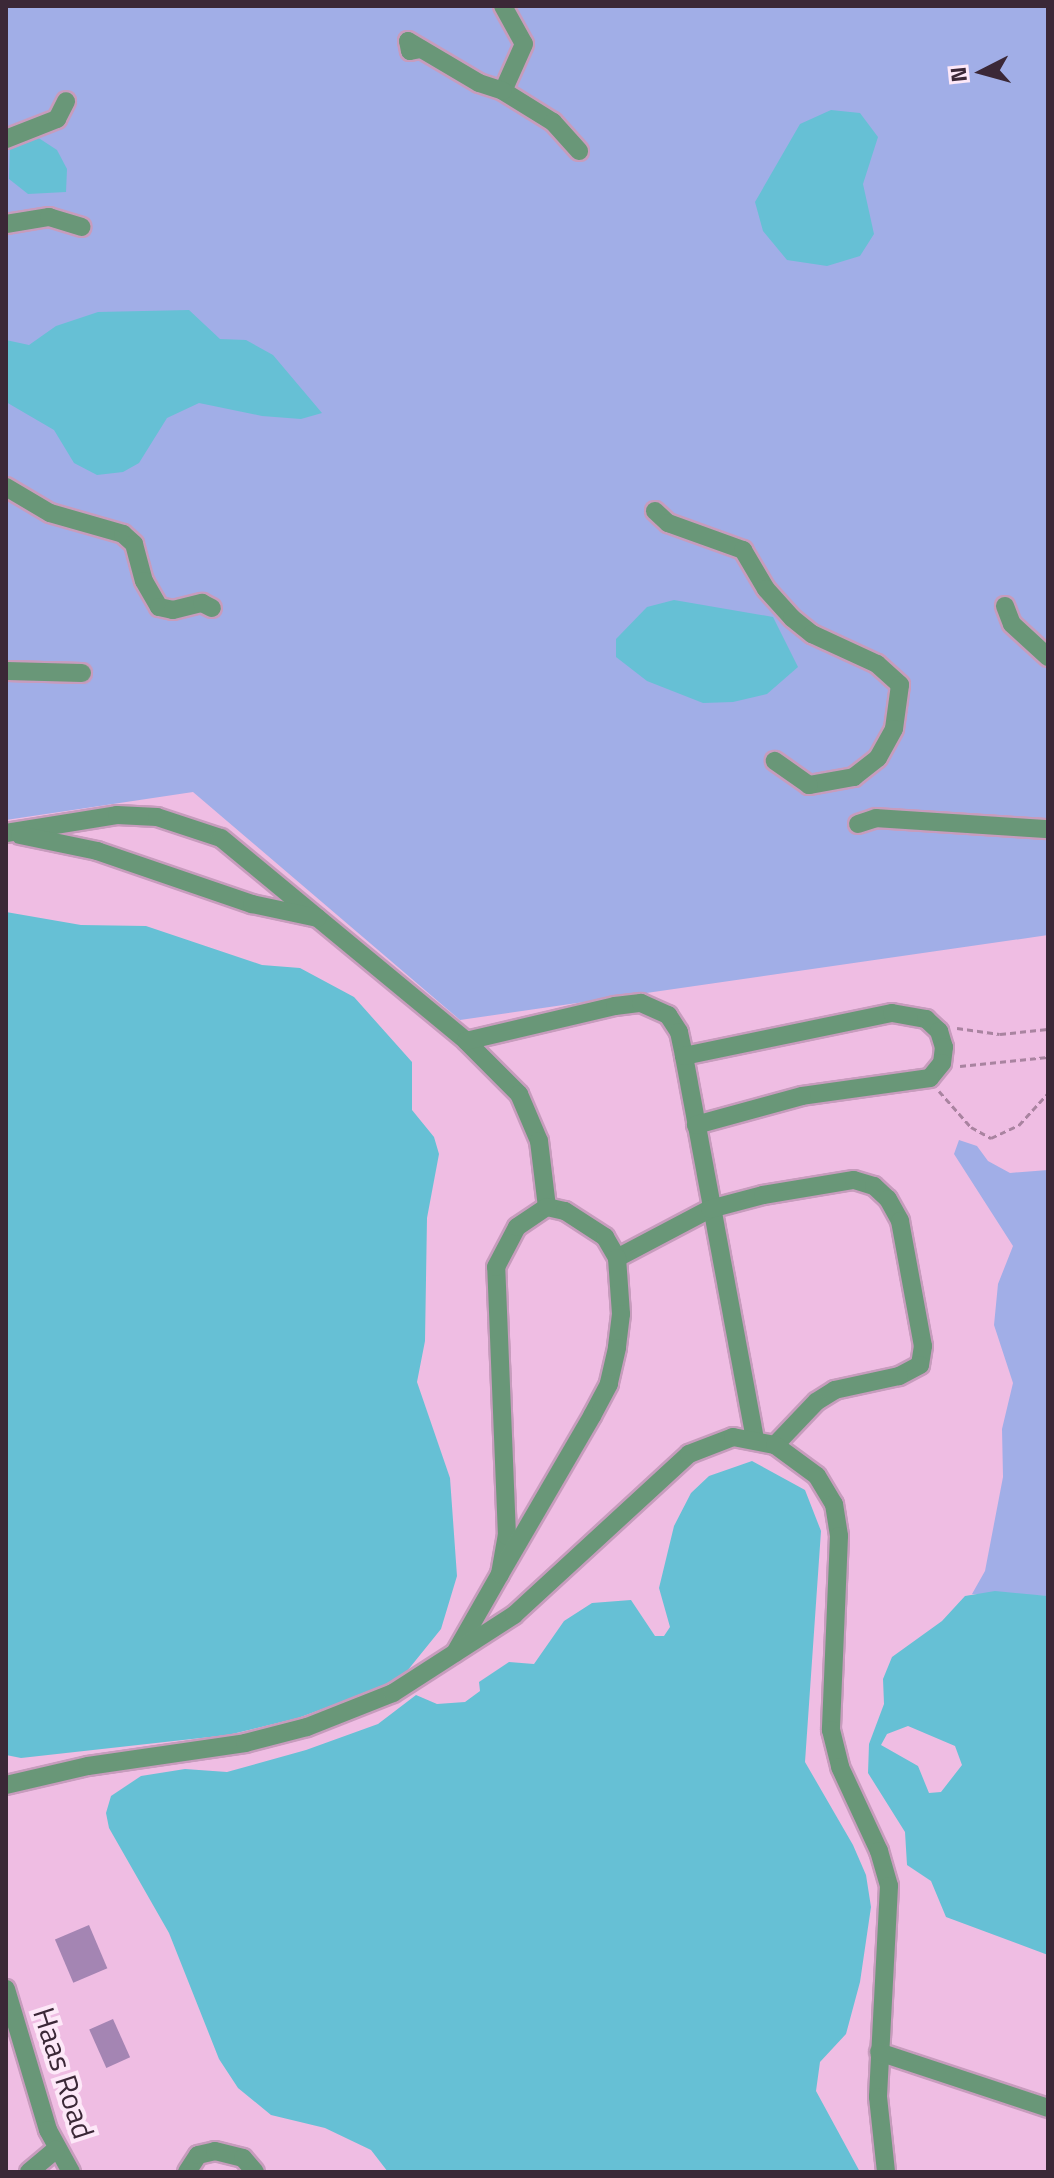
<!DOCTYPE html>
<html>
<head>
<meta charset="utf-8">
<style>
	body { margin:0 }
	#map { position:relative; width:1054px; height:2178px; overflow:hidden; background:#efbde3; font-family:"Titillium Web",sans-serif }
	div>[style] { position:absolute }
	.green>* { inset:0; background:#a1aee7 }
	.water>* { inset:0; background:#66c0d5 }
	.building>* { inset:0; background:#a485b3; transform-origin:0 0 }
	.path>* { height:3px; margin-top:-1.5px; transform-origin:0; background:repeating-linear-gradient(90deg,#a983a0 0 6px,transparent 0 10px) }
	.roads { filter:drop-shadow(2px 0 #c79cbd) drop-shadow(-2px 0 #c79cbd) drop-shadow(0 2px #c79cbd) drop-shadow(0 -2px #c79cbd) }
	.minor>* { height:18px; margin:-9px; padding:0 9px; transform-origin:9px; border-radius:9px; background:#699778 }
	span { translate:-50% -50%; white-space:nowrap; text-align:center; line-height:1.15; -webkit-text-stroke:8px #fde8f8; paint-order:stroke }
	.street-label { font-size:30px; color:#3b2837 }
	.frame { position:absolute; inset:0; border:8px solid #3b2837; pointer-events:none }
	.north { position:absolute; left:942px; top:32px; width:80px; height:80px; -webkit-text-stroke:6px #fde8f8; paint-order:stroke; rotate:264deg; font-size:22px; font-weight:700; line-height:32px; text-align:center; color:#3b2837 }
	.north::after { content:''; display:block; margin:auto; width:28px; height:36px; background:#3b2837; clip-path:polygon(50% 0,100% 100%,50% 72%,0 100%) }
</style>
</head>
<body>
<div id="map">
	<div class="green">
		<div style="clip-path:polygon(6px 6px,1048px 6px,1048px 935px,460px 1020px,193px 792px,6px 820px)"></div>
		<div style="clip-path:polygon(959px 1140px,977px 1146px,988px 1161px,1010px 1173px,1048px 1170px,1048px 1596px,972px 1594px,985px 1571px,1003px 1477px,1002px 1429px,1013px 1383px,994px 1325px,998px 1284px,1013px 1246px,954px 1154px)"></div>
	</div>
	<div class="water">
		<div style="clip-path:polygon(831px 110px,860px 113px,878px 137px,863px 184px,874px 234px,860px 256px,827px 266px,787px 260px,763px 231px,755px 202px,800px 124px)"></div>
		<div style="clip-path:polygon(31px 133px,57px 150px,67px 169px,66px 192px,28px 194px,9px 179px,10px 143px)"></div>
		<div style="clip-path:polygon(189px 310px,220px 339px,246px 340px,273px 355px,322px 413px,301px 419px,262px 416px,199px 403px,167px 418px,139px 463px,123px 472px,97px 475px,74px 463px,54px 430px,6px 402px,6px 340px,29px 345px,56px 326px,98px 312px)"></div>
		<div style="clip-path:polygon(674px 600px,773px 617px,798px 667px,767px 694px,733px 702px,703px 703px,647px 681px,616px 657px,616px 639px,647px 607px)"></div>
		<div style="clip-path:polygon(6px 912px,81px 925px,146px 926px,262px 965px,300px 968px,354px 997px,412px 1062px,412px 1110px,434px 1137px,439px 1154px,427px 1218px,425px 1341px,417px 1382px,450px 1478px,457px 1576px,441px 1629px,399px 1681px,298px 1718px,228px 1735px,21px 1758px,6px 1755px)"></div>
		<div style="clip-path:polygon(752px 1461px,805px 1490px,821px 1531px,805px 1762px,853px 1845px,866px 1875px,871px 1907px,860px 1982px,846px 2034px,820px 2062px,816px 2091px,860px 2172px,388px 2172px,371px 2150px,325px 2128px,271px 2115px,238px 2088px,219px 2059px,169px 1933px,109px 1828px,106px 1813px,111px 1796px,141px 1776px,185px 1769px,227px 1772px,306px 1750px,378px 1724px,416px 1695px,437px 1704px,465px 1702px,480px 1691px,479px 1682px,509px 1662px,534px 1664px,564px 1621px,592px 1603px,631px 1600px,655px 1636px,664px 1636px,670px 1627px,659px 1588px,674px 1526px,691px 1493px,709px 1476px)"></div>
		<div style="clip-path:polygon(evenodd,995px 1591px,1048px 1596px,1048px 1955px,946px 1917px,931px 1881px,907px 1865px,905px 1832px,868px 1773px,869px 1744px,884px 1704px,883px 1679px,892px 1657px,942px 1621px,965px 1596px,995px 1591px,908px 1726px,955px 1746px,962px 1765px,941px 1792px,929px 1793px,918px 1766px,881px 1745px,887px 1734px,908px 1726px)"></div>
	</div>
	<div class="building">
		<div style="left:89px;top:1925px;width:47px;height:37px;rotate:67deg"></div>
		<div style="left:113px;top:2019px;width:42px;height:26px;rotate:66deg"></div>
	</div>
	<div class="path">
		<div style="left:957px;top:1028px;width:43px;rotate:7.9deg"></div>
		<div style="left:1000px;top:1034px;width:48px;rotate:-5.9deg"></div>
		<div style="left:960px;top:1066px;width:88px;rotate:-5.8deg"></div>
		<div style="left:939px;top:1091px;width:48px;rotate:48.4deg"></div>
		<div style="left:971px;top:1127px;width:23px;rotate:29deg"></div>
		<div style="left:991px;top:1138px;width:31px;rotate:-25deg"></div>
		<div style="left:1019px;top:1125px;width:43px;rotate:-47.8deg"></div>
	</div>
	<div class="roads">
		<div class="minor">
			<div style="left:503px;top:6px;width:43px;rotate:61.1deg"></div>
			<div style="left:524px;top:44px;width:51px;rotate:114.1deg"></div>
			<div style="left:503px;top:91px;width:59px;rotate:31.8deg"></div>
			<div style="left:553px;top:122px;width:39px;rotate:48deg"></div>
			<div style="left:421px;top:49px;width:11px;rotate:170deg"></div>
			<div style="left:410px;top:51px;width:10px;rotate:-101deg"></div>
			<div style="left:408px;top:41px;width:82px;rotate:30.6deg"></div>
			<div style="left:479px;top:83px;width:25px;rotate:18deg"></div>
			<div style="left:6px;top:139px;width:55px;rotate:-21.4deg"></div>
			<div style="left:57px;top:119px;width:20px;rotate:-63deg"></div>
			<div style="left:6px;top:224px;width:44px;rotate:-9.2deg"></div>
			<div style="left:49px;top:217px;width:34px;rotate:17deg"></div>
			<div style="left:6px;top:487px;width:51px;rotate:30.6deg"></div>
			<div style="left:50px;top:513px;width:76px;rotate:16deg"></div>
			<div style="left:123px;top:534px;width:15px;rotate:42deg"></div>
			<div style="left:134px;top:544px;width:38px;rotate:75deg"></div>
			<div style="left:144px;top:581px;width:30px;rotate:60deg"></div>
			<div style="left:159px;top:607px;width:14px;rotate:12deg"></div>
			<div style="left:173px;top:610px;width:30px;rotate:-14deg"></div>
			<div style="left:202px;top:603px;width:11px;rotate:27deg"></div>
			<div style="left:655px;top:511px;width:18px;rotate:43deg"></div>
			<div style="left:668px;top:523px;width:80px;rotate:19.8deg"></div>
			<div style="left:743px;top:550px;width:45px;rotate:59.5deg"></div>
			<div style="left:766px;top:589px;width:39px;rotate:48deg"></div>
			<div style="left:792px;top:618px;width:26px;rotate:39deg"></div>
			<div style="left:812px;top:634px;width:72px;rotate:24.8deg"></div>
			<div style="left:877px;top:664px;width:31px;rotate:42deg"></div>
			<div style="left:900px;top:685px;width:44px;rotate:97.8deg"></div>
			<div style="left:894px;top:729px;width:33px;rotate:119deg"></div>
			<div style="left:878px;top:758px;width:31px;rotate:142deg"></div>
			<div style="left:854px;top:777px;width:46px;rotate:169.9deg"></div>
			<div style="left:809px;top:785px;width:42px;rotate:-144.8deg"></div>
			<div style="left:1005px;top:606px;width:19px;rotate:69deg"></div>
			<div style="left:1012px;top:624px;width:49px;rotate:42.5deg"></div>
			<div style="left:6px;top:671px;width:76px;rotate:1.5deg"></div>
			<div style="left:858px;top:824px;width:19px;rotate:-18deg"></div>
			<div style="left:876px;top:818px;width:172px;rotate:3.7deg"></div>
			<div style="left:6px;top:833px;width:112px;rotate:-9.2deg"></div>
			<div style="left:117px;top:815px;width:40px;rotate:2.9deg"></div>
			<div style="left:157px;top:817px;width:67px;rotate:18.2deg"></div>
			<div style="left:221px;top:838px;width:318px;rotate:39.6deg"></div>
			<div style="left:466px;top:1041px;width:75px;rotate:45deg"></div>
			<div style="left:519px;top:1094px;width:51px;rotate:66.9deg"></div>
			<div style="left:539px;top:1141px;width:66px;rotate:83.1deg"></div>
			<div style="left:20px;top:835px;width:79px;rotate:11.7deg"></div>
			<div style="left:97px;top:851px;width:164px;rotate:18.9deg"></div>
			<div style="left:252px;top:904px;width:67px;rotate:12deg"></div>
			<div style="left:466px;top:1041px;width:153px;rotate:-13.2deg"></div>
			<div style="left:615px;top:1006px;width:26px;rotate:-7deg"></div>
			<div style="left:641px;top:1003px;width:30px;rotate:24deg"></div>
			<div style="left:668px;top:1015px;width:20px;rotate:57deg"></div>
			<div style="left:679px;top:1032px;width:25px;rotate:78deg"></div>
			<div style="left:684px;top:1056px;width:389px;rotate:79.5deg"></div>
			<div style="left:684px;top:1056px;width:212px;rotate:-11.7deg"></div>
			<div style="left:892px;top:1013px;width:35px;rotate:10deg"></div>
			<div style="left:926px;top:1019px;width:18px;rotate:43deg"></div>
			<div style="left:939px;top:1031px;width:17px;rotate:73deg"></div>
			<div style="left:944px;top:1047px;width:16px;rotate:97deg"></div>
			<div style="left:942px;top:1063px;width:19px;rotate:129deg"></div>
			<div style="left:930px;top:1078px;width:129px;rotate:172deg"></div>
			<div style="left:802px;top:1096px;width:110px;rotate:164.7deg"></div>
			<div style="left:617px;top:1258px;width:105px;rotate:-27.8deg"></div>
			<div style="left:710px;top:1209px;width:55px;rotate:-14.8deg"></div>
			<div style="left:763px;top:1195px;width:92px;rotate:-9.4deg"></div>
			<div style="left:854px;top:1180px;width:21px;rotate:17deg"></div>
			<div style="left:874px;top:1186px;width:19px;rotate:43deg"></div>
			<div style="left:888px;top:1199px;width:25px;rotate:61deg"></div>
			<div style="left:900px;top:1221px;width:127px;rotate:79.6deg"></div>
			<div style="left:923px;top:1346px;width:19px;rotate:99deg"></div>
			<div style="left:920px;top:1365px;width:24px;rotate:152deg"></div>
			<div style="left:899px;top:1376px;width:66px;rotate:167.7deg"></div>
			<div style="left:835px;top:1390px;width:22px;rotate:148deg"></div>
			<div style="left:816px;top:1402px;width:59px;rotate:133.6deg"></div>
			<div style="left:455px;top:1653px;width:91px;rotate:-60.3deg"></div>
			<div style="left:500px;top:1574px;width:39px;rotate:-80deg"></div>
			<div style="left:507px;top:1536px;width:269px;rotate:-92.3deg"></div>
			<div style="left:496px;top:1267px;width:45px;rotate:-62.3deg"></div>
			<div style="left:517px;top:1227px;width:36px;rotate:-34deg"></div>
			<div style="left:547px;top:1207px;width:18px;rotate:13deg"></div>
			<div style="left:565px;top:1211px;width:48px;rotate:33deg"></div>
			<div style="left:605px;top:1237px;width:24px;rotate:60deg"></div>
			<div style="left:617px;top:1258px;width:56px;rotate:85.9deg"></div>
			<div style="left:621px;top:1314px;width:34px;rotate:97deg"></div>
			<div style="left:617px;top:1348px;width:37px;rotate:103deg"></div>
			<div style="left:609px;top:1384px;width:36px;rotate:118deg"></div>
			<div style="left:592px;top:1416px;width:183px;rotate:120.2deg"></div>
			<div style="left:6px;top:1785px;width:84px;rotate:-13deg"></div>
			<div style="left:88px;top:1766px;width:159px;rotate:-8.3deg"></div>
			<div style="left:245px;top:1743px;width:64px;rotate:-14.5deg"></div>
			<div style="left:307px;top:1727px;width:92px;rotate:-21.6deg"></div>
			<div style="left:393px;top:1693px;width:144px;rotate:-32.8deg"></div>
			<div style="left:514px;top:1615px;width:238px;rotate:-42.6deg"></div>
			<div style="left:689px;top:1454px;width:47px;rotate:-21.1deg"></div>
			<div style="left:733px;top:1437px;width:43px;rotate:10.8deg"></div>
			<div style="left:775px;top:1445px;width:52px;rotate:36.4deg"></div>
			<div style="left:817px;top:1476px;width:33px;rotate:59deg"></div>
			<div style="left:834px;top:1504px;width:32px;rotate:81deg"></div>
			<div style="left:839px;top:1536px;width:194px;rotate:92.4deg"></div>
			<div style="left:831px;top:1730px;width:38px;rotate:76deg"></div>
			<div style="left:840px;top:1767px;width:93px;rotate:65.1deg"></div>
			<div style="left:879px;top:1851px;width:36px;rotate:74deg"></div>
			<div style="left:889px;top:1886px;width:211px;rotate:93deg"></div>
			<div style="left:878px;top:2097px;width:75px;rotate:83.9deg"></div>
			<div style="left:6px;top:1989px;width:147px;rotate:73.4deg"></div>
			<div style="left:48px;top:2130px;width:48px;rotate:61.3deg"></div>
			<div style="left:879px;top:2052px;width:178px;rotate:18.3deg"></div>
			<div style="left:29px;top:2172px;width:35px;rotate:-40deg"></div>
			<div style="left:187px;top:2172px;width:20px;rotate:-57deg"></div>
			<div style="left:198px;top:2155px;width:17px;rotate:-13deg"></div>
			<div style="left:215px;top:2151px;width:29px;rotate:14deg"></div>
			<div style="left:243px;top:2158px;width:18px;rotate:49deg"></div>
		</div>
	</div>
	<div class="street-label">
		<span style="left:64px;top:2073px;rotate:72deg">Haas Road</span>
	</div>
	<div class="frame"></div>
	<div class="north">N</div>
</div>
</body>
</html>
